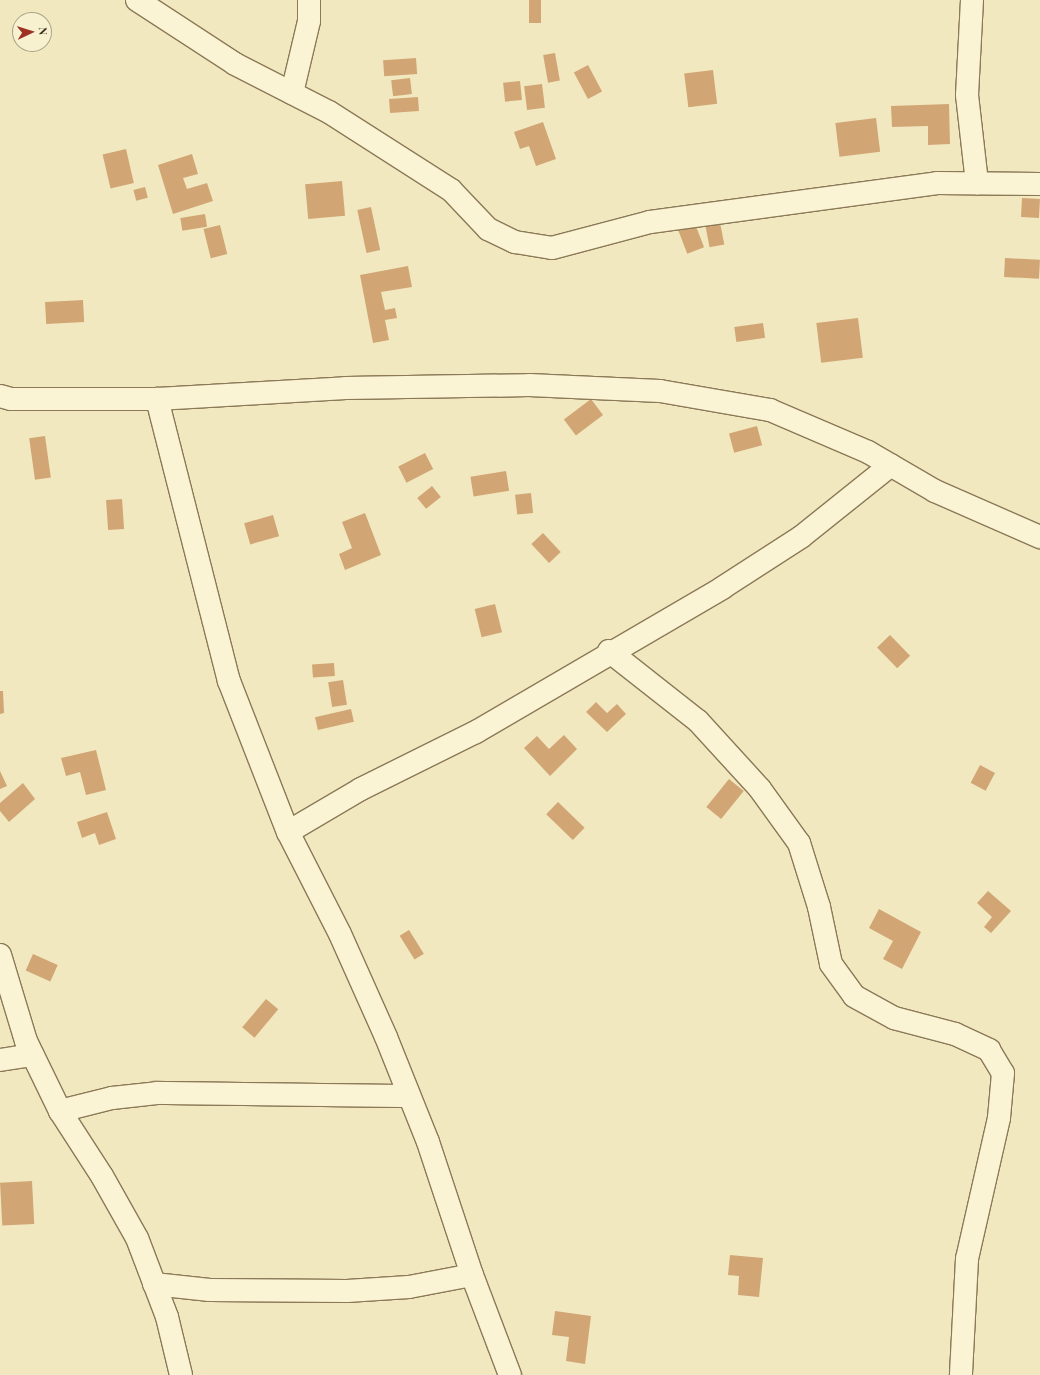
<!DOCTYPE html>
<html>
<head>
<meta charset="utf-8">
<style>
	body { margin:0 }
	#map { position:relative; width:1040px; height:1375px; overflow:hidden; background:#f1e8c0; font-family:"Playfair Display",serif }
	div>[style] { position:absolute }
	.building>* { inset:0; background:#d1a674; transform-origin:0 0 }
	.roads { filter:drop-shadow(1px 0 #8b7957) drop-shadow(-1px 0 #8b7957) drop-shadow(0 1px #8b7957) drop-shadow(0 -1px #8b7957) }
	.street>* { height:22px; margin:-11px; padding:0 11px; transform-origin:11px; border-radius:11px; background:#fbf4d4 }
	span { translate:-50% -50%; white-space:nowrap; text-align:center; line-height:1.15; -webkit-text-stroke:3px #f8f1d0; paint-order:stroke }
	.north { position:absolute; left:12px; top:12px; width:40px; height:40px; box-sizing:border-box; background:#f8f1d0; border:1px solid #aca388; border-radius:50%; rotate:86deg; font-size:11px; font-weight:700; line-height:16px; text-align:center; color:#3a2e1c }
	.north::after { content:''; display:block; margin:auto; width:14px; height:18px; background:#9e3123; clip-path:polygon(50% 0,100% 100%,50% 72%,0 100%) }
</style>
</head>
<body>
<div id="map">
	<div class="building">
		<div style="left:529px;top:0;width:12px;height:23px"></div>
		<div style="left:555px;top:53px;width:28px;height:12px;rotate:80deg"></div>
		<div style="left:416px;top:58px;width:16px;height:33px;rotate:86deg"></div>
		<div style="left:588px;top:65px;width:30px;height:16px;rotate:62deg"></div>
		<div style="left:713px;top:70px;width:34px;height:29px;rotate:83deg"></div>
		<div style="left:410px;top:78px;width:16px;height:19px;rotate:83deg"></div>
		<div style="left:520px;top:81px;width:19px;height:17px;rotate:84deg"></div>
		<div style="left:542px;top:84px;width:24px;height:18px;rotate:83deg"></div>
		<div style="left:418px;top:97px;width:14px;height:29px;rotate:86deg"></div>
		<div style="clip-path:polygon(949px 104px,950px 144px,928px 145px,928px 126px,892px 127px,891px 106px)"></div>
		<div style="left:876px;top:118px;width:34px;height:41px;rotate:83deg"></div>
		<div style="clip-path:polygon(543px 122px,556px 159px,536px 166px,529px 146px,520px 149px,514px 132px)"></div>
		<div style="left:126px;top:149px;width:35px;height:24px;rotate:77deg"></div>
		<div style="clip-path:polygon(192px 154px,198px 174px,183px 178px,187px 189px,207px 183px,213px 201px,173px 214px,158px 165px)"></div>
		<div style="left:342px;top:181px;width:35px;height:37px;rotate:85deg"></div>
		<div style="left:145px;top:187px;width:11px;height:12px;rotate:75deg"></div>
		<div style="left:1022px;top:198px;width:18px;height:19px;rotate:3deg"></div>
		<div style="left:371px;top:207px;width:44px;height:14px;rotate:78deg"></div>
		<div style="left:689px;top:208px;width:42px;height:18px;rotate:69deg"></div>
		<div style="left:718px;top:212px;width:33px;height:15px;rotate:79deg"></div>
		<div style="left:205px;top:214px;width:13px;height:25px;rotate:81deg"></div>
		<div style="left:220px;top:225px;width:30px;height:17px;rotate:76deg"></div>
		<div style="left:1005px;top:258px;width:35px;height:19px;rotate:3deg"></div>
		<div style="clip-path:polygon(408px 266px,412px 287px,381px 292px,385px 310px,395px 308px,397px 318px,385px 320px,389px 340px,373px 343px,360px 275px)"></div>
		<div style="left:83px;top:300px;width:22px;height:38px;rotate:87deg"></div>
		<div style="left:858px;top:318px;width:40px;height:42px;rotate:83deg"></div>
		<div style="left:763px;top:323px;width:15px;height:29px;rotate:82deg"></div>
		<div style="left:591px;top:399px;width:20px;height:34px;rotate:53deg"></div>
		<div style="left:757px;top:426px;width:20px;height:29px;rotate:75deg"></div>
		<div style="left:45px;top:436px;width:42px;height:16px;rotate:82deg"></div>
		<div style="left:425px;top:453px;width:18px;height:30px;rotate:63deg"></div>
		<div style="left:506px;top:471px;width:20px;height:36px;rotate:81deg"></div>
		<div style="left:432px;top:486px;width:14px;height:19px;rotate:51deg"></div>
		<div style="left:531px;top:493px;width:20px;height:16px;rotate:84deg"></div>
		<div style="left:122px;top:499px;width:30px;height:16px;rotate:86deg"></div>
		<div style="clip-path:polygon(365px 513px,381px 555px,345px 570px,339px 554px,352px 548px,342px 522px)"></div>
		<div style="left:273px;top:515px;width:22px;height:30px;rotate:74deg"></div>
		<div style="left:543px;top:533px;width:26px;height:16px;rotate:47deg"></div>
		<div style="left:495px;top:604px;width:29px;height:21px;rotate:76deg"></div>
		<div style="left:890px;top:635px;width:29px;height:18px;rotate:46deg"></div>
		<div style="left:334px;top:663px;width:13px;height:22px;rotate:86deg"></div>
		<div style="left:343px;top:680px;width:25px;height:15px;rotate:81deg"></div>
		<div style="clip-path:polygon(0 691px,3px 691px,4px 713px,0 714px)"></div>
		<div style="clip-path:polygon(596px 702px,607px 713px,617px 704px,626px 714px,607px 732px,586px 712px)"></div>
		<div style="left:351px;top:709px;width:13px;height:37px;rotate:77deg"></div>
		<div style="clip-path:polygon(564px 735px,577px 749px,550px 776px,524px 748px,537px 736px,549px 749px)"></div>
		<div style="clip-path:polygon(96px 750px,106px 790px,86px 795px,80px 772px,66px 776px,61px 758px)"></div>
		<div style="left:980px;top:765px;width:17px;height:20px;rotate:28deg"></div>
		<div style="clip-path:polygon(0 771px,7px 786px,0 789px)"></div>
		<div style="left:729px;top:779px;width:19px;height:36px;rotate:39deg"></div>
		<div style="clip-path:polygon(23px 783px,35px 799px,9px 822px,0 811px,0 803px)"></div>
		<div style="left:558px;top:802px;width:37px;height:17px;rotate:44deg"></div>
		<div style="clip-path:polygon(107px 812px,116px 839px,99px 845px,95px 833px,82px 838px,77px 822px)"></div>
		<div style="clip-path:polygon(988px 891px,1011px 911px,991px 933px,984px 927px,992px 917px,977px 903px)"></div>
		<div style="clip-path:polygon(879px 909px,921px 932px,902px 969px,883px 959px,893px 941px,869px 928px)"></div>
		<div style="left:409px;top:930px;width:28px;height:11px;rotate:58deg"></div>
		<div style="left:33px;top:954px;width:27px;height:18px;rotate:24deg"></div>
		<div style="left:266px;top:999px;width:16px;height:37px;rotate:40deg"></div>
		<div style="left:32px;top:1181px;width:43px;height:32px;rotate:87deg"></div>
		<div style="clip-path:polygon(730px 1255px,763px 1258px,759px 1297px,738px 1295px,739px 1276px,728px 1275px)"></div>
		<div style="clip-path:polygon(555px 1311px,591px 1316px,585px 1364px,566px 1361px,569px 1337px,552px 1335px)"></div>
	</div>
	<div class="roads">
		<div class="street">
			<div style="left:137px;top:0;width:117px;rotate:33.1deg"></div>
			<div style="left:235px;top:64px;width:106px;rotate:27.1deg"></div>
			<div style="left:329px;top:112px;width:145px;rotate:32.6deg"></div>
			<div style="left:451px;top:190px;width:54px;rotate:46.5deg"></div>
			<div style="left:488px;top:229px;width:30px;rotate:26deg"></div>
			<div style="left:515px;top:242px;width:37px;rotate:9deg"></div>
			<div style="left:552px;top:248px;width:101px;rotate:-14.9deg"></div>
			<div style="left:650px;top:222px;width:290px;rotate:-7.7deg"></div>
			<div style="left:937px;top:183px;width:103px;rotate:0.6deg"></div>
			<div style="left:972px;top:0;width:95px;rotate:93deg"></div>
			<div style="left:967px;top:95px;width:89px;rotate:83.5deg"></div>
			<div style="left:292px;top:93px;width:74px;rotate:-76.7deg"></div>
			<div style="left:309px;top:21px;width:21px;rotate:-90deg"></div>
			<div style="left:0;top:396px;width:11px;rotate:15deg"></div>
			<div style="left:11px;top:399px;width:146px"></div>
			<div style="left:157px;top:399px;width:189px;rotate:-3.3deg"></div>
			<div style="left:346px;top:388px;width:183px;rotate:-0.9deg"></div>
			<div style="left:529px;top:385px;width:131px;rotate:2.6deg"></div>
			<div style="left:660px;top:391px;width:112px;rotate:9.8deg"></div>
			<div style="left:770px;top:410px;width:107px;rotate:23.2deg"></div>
			<div style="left:868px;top:452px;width:78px;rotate:30.2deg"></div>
			<div style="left:935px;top:491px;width:115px;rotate:23.7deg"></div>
			<div style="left:157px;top:399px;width:291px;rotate:75.7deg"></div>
			<div style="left:229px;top:681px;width:162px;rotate:68.7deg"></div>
			<div style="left:288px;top:832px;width:114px;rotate:63deg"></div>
			<div style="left:340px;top:934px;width:113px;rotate:65.9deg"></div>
			<div style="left:386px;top:1037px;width:113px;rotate:68.2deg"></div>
			<div style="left:428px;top:1142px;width:140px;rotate:71.7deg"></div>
			<div style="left:472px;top:1275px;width:107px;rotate:69.2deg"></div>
			<div style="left:609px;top:651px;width:113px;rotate:38.2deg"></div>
			<div style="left:698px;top:721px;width:92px;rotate:47.6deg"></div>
			<div style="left:760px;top:789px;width:67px;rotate:54.2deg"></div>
			<div style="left:799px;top:843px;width:67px;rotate:72.6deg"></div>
			<div style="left:819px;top:907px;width:58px;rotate:78.1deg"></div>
			<div style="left:831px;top:964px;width:39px;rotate:54deg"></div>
			<div style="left:854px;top:996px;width:46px;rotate:28.8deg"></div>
			<div style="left:894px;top:1018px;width:63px;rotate:14.7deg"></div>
			<div style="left:955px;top:1034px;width:38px;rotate:25deg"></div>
			<div style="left:989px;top:1050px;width:27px;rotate:59deg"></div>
			<div style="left:1003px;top:1073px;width:45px;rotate:95.1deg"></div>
			<div style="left:999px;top:1118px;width:145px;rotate:102.8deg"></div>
			<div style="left:967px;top:1259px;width:116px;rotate:93deg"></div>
			<div style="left:288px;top:832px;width:85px;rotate:-30.5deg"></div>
			<div style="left:361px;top:789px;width:128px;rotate:-26.4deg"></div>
			<div style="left:476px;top:732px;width:285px;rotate:-30.3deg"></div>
			<div style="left:722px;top:588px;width:94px;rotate:-32.8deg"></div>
			<div style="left:801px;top:537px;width:115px;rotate:-38.7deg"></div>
			<div style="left:0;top:955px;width:90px;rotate:73.2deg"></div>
			<div style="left:26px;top:1041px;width:78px;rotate:64.1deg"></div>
			<div style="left:60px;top:1111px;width:77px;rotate:57.1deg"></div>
			<div style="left:102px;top:1176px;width:71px;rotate:60.6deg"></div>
			<div style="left:137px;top:1238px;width:85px;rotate:69.2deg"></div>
			<div style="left:167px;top:1317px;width:60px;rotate:76.4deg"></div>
			<div style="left:0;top:1060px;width:33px;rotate:-9deg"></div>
			<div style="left:60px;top:1111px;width:54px;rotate:-14deg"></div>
			<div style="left:112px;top:1098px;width:45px;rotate:-6.3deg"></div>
			<div style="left:157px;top:1093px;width:252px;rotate:0.7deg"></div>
			<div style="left:154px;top:1284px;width:56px;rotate:6.1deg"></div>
			<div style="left:210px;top:1290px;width:137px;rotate:0.4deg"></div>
			<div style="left:347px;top:1291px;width:62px;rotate:-3.7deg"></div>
			<div style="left:409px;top:1287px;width:64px;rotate:-10.8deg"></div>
		</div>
	</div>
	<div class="north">N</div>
</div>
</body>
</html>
